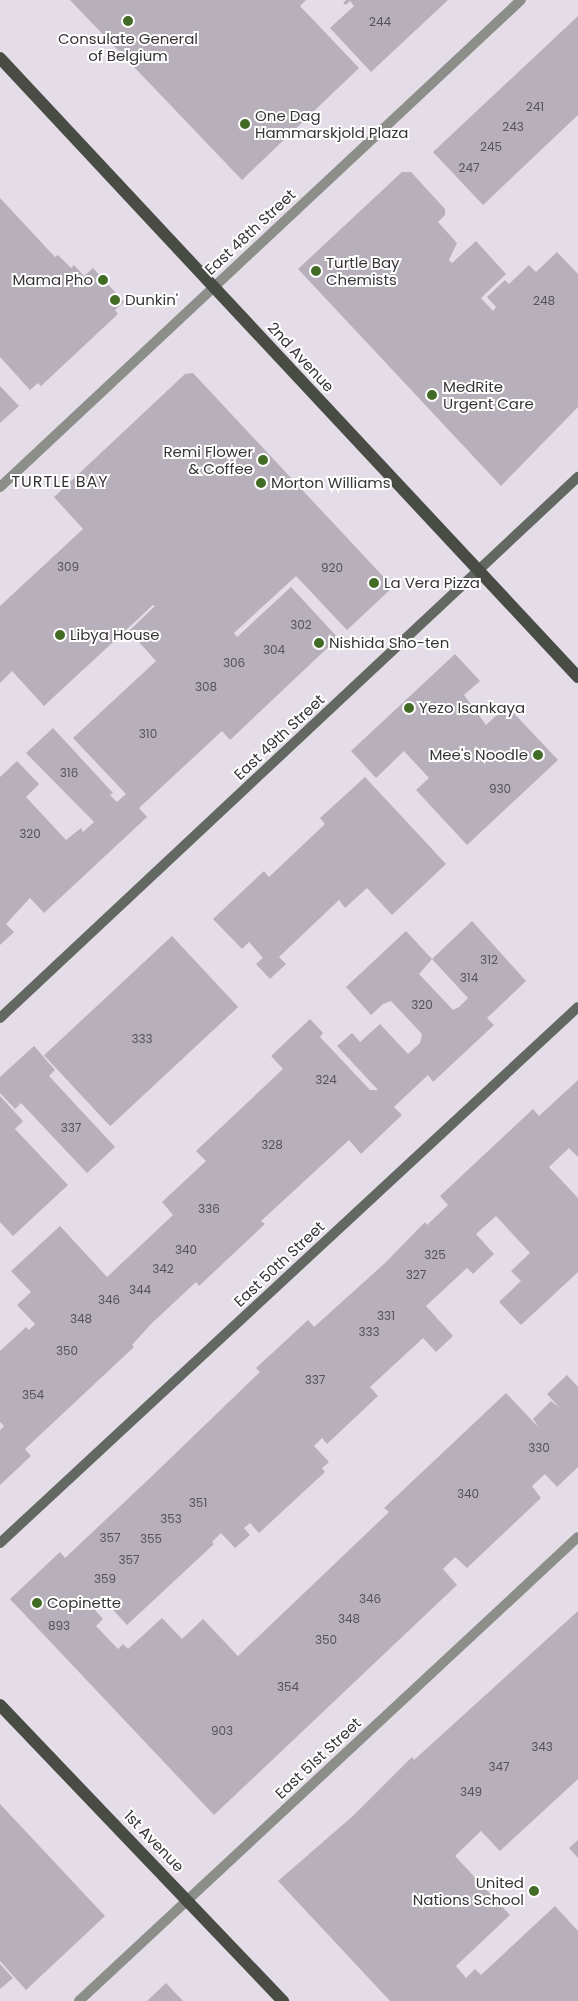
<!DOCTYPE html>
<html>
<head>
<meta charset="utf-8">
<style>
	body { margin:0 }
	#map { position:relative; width:578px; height:2001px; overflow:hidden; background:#e4dde7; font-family:Poppins,sans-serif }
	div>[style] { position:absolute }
	.building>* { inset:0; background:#b7b0ba; transform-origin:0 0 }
	.minor>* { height:10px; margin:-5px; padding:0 5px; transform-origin:5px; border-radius:5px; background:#8c8e8a }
	.secondary>* { height:10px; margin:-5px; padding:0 5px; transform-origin:5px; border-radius:5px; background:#646862 }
	.primary>* { height:12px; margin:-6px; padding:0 6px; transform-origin:6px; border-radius:6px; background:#484c45 }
	.dots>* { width:14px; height:14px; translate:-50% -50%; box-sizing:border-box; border:2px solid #fff; border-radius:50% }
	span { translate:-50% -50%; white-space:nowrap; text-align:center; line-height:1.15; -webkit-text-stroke:4px #fff; paint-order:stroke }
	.number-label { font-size:12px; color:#575358 }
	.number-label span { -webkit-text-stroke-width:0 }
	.poi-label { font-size:15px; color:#373438 }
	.left { translate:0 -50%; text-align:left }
	.right { translate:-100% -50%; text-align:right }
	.street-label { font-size:15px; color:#373438 }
	.neighbourhood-label { font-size:16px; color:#373438; letter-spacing:1px }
</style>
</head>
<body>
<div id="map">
	<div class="building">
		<div style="clip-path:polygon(70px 0,306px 0,300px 6px,359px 68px,242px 180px)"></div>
		<div style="clip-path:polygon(346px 0,448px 0,371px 72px,330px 28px,354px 6px,350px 1px,346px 5px,343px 3px)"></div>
		<div style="clip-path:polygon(578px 16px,578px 115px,483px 205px,433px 152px)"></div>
		<div style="clip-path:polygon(402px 172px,411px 172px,445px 209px,445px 215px,438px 222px,457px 243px,449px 260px,452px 263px,476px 241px,506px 274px,481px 298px,493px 311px,496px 307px,487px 297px,505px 280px,509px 284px,529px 265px,536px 272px,557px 252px,578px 274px,578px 407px,501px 486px,298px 269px)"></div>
		<div style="clip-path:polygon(0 198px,55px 257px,58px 255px,71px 268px,74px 265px,84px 276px,93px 268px,124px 302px,115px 310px,118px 314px,41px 386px,38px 383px,30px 390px,0 357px)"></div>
		<div style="clip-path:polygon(193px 373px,393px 587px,347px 630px,296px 576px,234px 633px,237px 637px,291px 587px,338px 638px,230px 740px,222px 731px,139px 808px,147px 817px,44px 913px,30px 898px,6px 924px,14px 932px,0 945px,0 777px,17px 761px,39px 784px,26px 797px,66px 840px,81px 828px,83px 832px,94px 822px,26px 753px,53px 728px,113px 793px,110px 795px,117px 802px,126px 794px,73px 738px,156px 661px,129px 631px,155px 606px,153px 605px,44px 706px,12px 671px,0 683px,0 606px,83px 529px,54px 497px,185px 374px)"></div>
		<div style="clip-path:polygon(0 386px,19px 406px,0 423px)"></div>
		<div style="clip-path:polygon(455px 654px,480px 681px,464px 695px,486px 725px,507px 706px,558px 760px,467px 845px,416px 790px,429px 778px,404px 751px,376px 778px,351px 751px)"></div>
		<div style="clip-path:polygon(365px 777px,446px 864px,392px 915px,367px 888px,345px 908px,339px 900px,279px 957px,286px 964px,270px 979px,256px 964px,263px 958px,249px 942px,242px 949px,213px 919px,264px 871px,269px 877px,325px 824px,320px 818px)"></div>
		<div style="clip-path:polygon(evenodd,472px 921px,526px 981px,487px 1018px,494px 1025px,433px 1082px,428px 1075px,394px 1107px,402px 1115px,361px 1154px,349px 1140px,261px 1221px,265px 1224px,199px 1286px,196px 1282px,151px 1324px,132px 1345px,134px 1347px,25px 1449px,31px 1456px,0 1485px,0 1430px,4px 1426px,0 1422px,0 1351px,26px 1327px,29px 1330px,35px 1324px,17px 1305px,31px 1292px,11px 1271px,60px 1226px,107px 1277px,173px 1215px,162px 1202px,206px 1161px,196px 1151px,283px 1069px,271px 1056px,310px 1019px,323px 1033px,320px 1037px,370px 1090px,378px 1090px,337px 1046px,352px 1033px,360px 1042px,380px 1024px,408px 1054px,420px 1043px,422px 1034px,391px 1001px,383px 1004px,371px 1015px,346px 987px,406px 931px,432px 959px,472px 921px,432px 959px,468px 998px,459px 1007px,453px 1010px,419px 974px,432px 959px)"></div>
		<div style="left:172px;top:936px;width:97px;height:175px;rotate:47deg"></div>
		<div style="clip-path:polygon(34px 1046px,55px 1070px,49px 1076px,115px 1147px,87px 1173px,21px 1103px,15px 1109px,0 1093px,0 1077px)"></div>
		<div style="clip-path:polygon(578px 1080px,578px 1157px,569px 1148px,549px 1167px,578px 1198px,578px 1272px,521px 1325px,499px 1302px,521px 1281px,511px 1271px,530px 1253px,496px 1216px,476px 1234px,494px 1254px,473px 1274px,467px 1268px,426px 1306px,453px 1336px,436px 1352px,423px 1338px,370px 1387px,378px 1396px,327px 1444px,322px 1438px,314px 1446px,329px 1462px,322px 1468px,325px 1472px,259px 1533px,250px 1523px,244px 1528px,250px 1535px,235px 1548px,221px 1533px,212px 1542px,214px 1544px,127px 1625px,105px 1601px,95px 1610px,103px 1619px,96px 1626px,118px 1649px,123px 1644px,128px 1649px,162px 1618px,182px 1639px,203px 1619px,238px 1656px,389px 1512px,384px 1508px,506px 1393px,539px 1428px,533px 1419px,551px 1401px,560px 1408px,547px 1394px,567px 1375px,578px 1387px,578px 1467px,557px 1487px,545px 1474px,532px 1486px,541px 1498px,467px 1568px,455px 1557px,443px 1569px,457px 1585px,214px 1815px,10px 1599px,60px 1552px,65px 1558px,151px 1477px,260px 1372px,256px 1368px,308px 1320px,314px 1327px,385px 1263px,425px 1222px,427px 1225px,448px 1205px,440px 1196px,533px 1109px,539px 1116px)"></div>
		<div style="clip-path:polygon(0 1096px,23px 1121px,15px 1129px,68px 1185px,13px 1236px,0 1222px)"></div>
		<div style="clip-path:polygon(578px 1611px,578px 1779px,500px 1851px,481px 1831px,455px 1856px,510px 1915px,456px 1966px,466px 1978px,475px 1969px,481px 1975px,555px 1906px,578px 1931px,578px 2001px,390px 2001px,278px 1881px,354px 1815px,412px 1757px,414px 1760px)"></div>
		<div style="clip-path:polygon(0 1804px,105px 1916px,26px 1990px,0 1961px)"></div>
		<div style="clip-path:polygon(578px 1840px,578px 1858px,569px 1848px)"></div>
		<div style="clip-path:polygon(0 1964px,13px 1978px,0 1989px)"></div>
		<div style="clip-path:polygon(166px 1983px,183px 2001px,147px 2001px)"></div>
	</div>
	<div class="minor">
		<div style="left:0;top:487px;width:713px;rotate:-43.07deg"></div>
		<div style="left:79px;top:2001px;width:681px;rotate:-42.92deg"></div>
	</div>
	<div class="secondary">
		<div style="left:0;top:1018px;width:792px;rotate:-43.11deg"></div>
		<div style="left:0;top:1543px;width:788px;rotate:-42.84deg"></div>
	</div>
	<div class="primary">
		<div style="left:0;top:58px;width:847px;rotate:46.96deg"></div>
		<div style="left:0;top:1705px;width:410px;rotate:46.3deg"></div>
	</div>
	<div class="dots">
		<div style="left:128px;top:21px;background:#426b26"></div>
		<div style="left:245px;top:124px;background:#426b26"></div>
		<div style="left:316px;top:271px;background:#426b26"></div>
		<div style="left:103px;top:280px;background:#426b26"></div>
		<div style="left:115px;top:300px;background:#426b26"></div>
		<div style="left:432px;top:395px;background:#426b26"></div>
		<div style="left:263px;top:460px;background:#426b26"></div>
		<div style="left:261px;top:483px;background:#426b26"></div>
		<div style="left:374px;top:583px;background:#426b26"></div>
		<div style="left:60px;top:635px;background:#426b26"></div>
		<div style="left:319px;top:643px;background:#426b26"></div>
		<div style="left:409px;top:708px;background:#426b26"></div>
		<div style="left:538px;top:755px;background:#426b26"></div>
		<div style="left:37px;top:1603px;background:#426b26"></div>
		<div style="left:534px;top:1891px;background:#426b26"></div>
	</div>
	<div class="number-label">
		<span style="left:380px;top:22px">244</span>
		<span style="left:535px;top:107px">241</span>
		<span style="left:513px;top:127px">243</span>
		<span style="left:491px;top:147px">245</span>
		<span style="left:469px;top:168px">247</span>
		<span style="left:544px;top:301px">248</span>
		<span style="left:68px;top:567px">309</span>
		<span style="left:332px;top:568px">920</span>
		<span style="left:301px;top:625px">302</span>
		<span style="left:274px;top:650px">304</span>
		<span style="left:234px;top:663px">306</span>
		<span style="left:206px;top:687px">308</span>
		<span style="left:148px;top:734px">310</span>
		<span style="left:69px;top:773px">316</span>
		<span style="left:500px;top:789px">930</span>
		<span style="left:30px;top:834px">320</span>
		<span style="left:489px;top:960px">312</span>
		<span style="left:469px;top:978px">314</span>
		<span style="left:422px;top:1005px">320</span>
		<span style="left:142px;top:1039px">333</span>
		<span style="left:326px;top:1080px">324</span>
		<span style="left:71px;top:1128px">337</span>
		<span style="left:272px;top:1145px">328</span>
		<span style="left:209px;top:1209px">336</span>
		<span style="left:186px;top:1250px">340</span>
		<span style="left:435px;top:1255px">325</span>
		<span style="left:163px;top:1269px">342</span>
		<span style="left:416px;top:1275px">327</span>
		<span style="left:140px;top:1290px">344</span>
		<span style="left:109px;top:1300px">346</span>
		<span style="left:386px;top:1316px">331</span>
		<span style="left:81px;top:1319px">348</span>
		<span style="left:369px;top:1332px">333</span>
		<span style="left:67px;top:1351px">350</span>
		<span style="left:315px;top:1380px">337</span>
		<span style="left:33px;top:1395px">354</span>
		<span style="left:539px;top:1448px">330</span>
		<span style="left:468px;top:1494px">340</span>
		<span style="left:198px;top:1503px">351</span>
		<span style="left:171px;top:1519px">353</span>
		<span style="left:110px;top:1538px">357</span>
		<span style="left:151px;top:1539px">355</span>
		<span style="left:129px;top:1560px">357</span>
		<span style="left:105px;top:1579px">359</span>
		<span style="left:370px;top:1599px">346</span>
		<span style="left:349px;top:1619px">348</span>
		<span style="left:59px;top:1626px">893</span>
		<span style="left:326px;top:1640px">350</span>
		<span style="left:288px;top:1687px">354</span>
		<span style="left:222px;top:1731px">903</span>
		<span style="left:542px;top:1747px">343</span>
		<span style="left:499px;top:1767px">347</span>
		<span style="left:471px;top:1792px">349</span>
	</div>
	<div class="poi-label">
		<span style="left:128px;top:47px">Consulate General<br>of Belgium</span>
		<span class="left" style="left:255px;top:124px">One Dag<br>Hammarskjold Plaza</span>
		<span class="left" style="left:326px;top:271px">Turtle Bay<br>Chemists</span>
		<span class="right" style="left:93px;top:280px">Mama Pho</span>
		<span class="left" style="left:125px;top:300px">Dunkin'</span>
		<span class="left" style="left:443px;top:395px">MedRite<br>Urgent Care</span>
		<span class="right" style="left:253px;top:460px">Remi Flower<br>&amp; Coffee</span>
		<span class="left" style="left:271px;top:483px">Morton Williams</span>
		<span class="left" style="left:384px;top:583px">La Vera Pizza</span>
		<span class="left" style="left:70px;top:635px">Libya House</span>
		<span class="left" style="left:329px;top:643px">Nishida Sho-ten</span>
		<span class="left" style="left:419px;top:708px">Yezo Isankaya</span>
		<span class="right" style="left:528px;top:755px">Mee's Noodle</span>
		<span class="left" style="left:47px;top:1603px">Copinette</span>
		<span class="right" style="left:524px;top:1891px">United<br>Nations School</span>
	</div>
	<div class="street-label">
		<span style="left:250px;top:232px;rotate:-43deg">East 48th Street</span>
		<span style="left:301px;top:357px;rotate:47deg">2nd Avenue</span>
		<span style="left:279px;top:737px;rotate:-43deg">East 49th Street</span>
		<span style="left:279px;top:1264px;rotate:-43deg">East 50th Street</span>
		<span style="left:318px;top:1758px;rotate:-43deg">East 51st Street</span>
		<span style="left:154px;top:1841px;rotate:46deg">1st Avenue</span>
	</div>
	<div class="neighbourhood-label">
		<span style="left:60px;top:482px">TURTLE BAY</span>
	</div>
</div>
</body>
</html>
